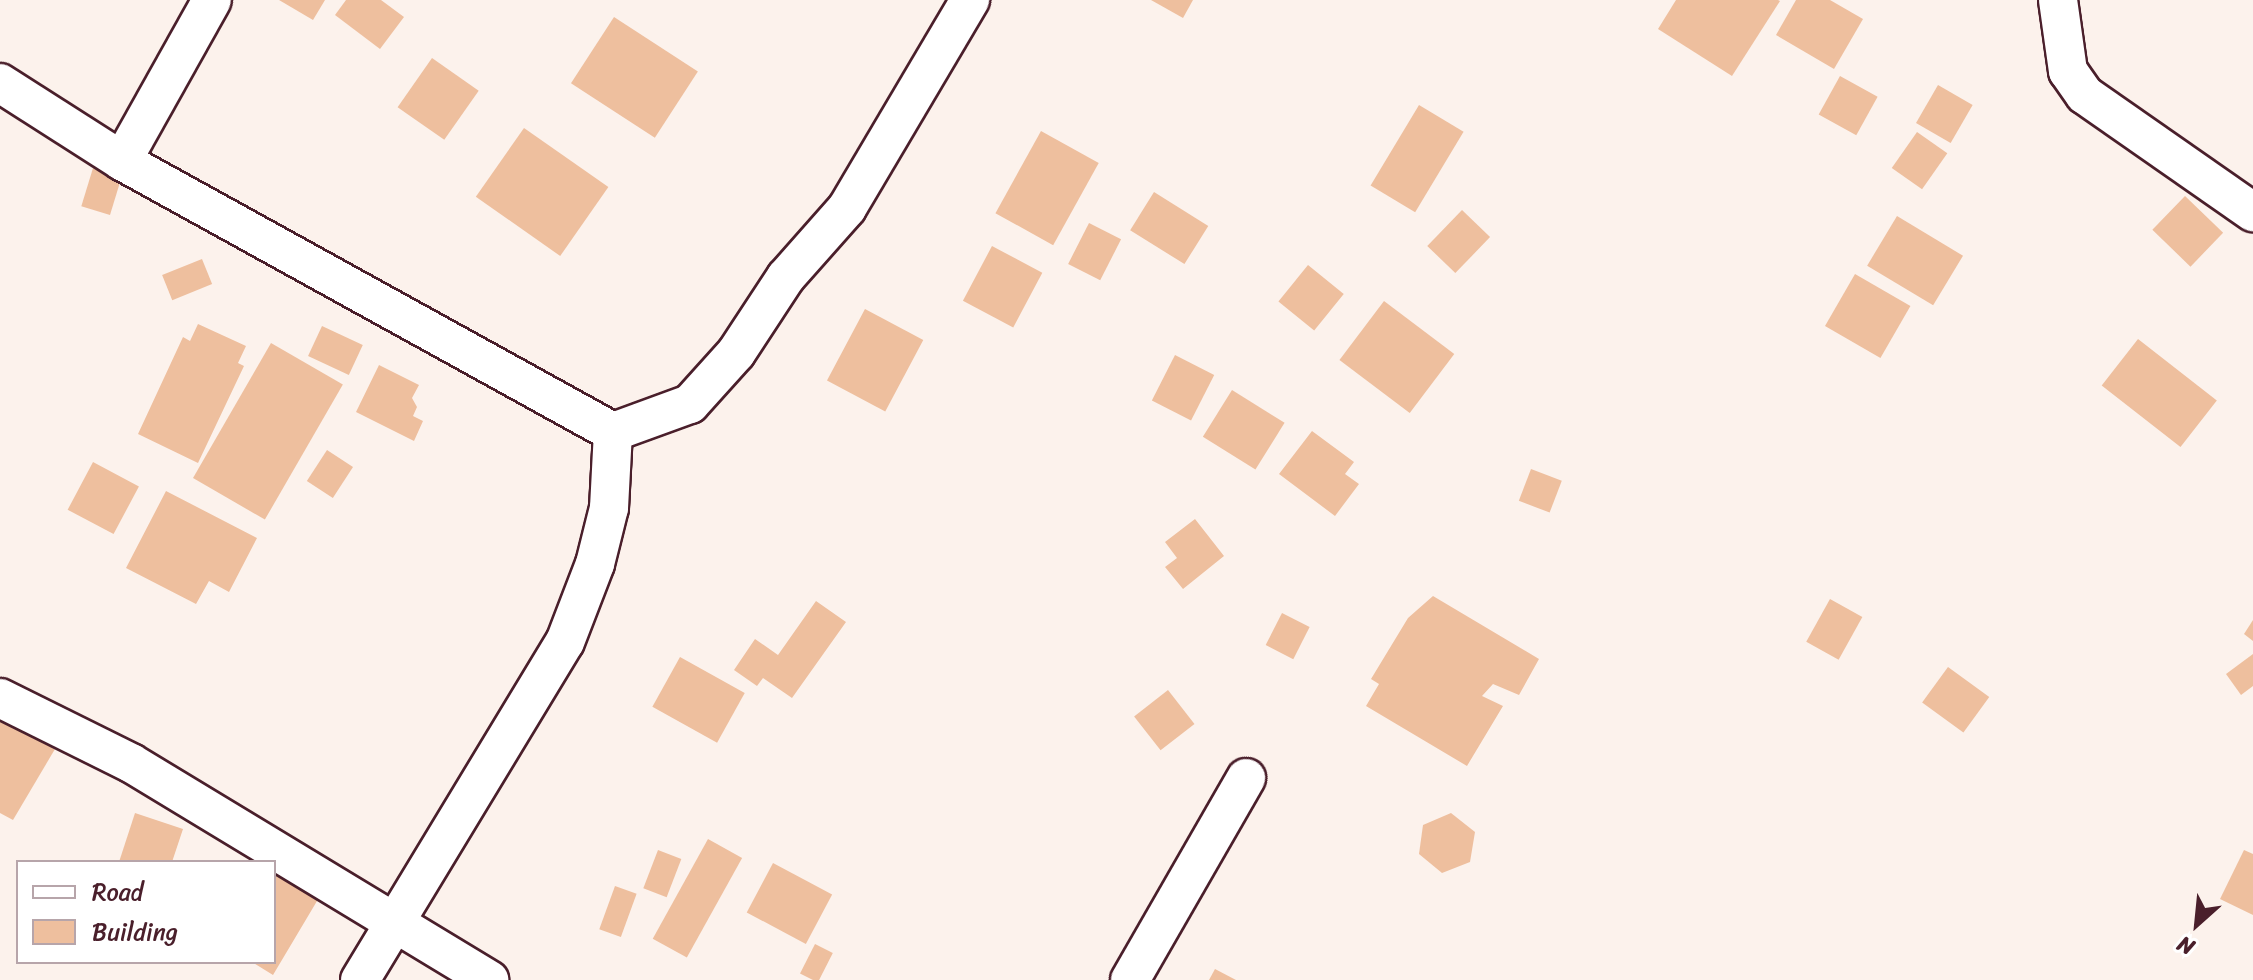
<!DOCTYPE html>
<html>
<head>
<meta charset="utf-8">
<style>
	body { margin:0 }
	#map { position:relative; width:2253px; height:980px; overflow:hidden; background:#fcf2ec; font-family:Sriracha,sans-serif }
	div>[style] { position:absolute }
	.building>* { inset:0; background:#eebf9e; transform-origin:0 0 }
	.roads { filter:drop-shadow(2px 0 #4a1f2b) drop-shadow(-2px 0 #4a1f2b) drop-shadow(0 2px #4a1f2b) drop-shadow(0 -2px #4a1f2b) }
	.street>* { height:38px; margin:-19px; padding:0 19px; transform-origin:19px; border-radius:19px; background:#fff }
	span { translate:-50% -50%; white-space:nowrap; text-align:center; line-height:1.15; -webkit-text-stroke:6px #fff; paint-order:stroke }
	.legend { position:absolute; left:16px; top:860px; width:260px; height:104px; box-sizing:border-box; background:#fff; border:2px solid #b7a5aa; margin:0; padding:10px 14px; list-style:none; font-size:24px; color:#4a1f2b }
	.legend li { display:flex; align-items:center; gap:16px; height:40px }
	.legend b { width:40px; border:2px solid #b7a5aa }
	.north { position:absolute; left:2157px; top:884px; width:80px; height:80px; -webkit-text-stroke:6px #fff; paint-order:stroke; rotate:207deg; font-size:22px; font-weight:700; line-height:32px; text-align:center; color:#4a1f2b }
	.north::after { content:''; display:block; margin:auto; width:28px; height:36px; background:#4a1f2b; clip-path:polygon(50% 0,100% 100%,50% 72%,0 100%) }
</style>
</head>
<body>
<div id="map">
	<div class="building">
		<div style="clip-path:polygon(279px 0,325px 0,313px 20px)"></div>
		<div style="clip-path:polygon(346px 0,381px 0,404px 17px,380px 49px,335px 15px)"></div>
		<div style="clip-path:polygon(1151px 0,1193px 0,1183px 18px)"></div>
		<div style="clip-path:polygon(1676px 0,1778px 0,1780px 1px,1732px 76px,1658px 29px)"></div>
		<div style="clip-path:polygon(1796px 0,1830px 0,1863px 19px,1834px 69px,1776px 35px)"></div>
		<div style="left:614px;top:17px;width:100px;height:79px;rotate:33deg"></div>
		<div style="left:432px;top:58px;width:57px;height:60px;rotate:35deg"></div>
		<div style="left:1840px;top:76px;width:43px;height:44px;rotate:29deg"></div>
		<div style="left:1938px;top:85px;width:40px;height:44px;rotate:30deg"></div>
		<div style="left:1419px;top:105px;width:52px;height:94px;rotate:31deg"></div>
		<div style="left:524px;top:128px;width:103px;height:84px;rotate:35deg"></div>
		<div style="left:1041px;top:131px;width:66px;height:94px;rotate:29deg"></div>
		<div style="left:1917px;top:132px;width:37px;height:44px;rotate:35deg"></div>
		<div style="left:93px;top:168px;width:30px;height:40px;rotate:17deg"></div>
		<div style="left:1154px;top:192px;width:64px;height:45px;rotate:32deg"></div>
		<div style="left:2185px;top:196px;width:53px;height:47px;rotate:44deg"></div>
		<div style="left:1462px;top:210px;width:39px;height:50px;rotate:44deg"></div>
		<div style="left:1897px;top:216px;width:77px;height:58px;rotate:31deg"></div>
		<div style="left:1089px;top:223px;width:36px;height:46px;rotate:27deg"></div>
		<div style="left:992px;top:246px;width:57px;height:62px;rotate:28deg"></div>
		<div style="left:202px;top:259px;width:27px;height:43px;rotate:68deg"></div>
		<div style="left:1308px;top:265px;width:46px;height:47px;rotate:39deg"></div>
		<div style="left:1855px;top:274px;width:64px;height:60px;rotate:30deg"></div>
		<div style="left:1384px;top:301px;width:88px;height:74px;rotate:37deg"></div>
		<div style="left:865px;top:309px;width:66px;height:81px;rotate:28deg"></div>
		<div style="clip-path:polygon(198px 324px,246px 346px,238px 363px,244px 366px,198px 463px,138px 434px,183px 337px,190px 341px)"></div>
		<div style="left:322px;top:326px;width:45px;height:33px;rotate:25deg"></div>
		<div style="left:2138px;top:339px;width:100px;height:59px;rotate:38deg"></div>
		<div style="left:271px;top:343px;width:83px;height:156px;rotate:30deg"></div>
		<div style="left:1175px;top:355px;width:44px;height:51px;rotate:27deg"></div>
		<div style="clip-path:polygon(379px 365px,419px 385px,412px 398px,417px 407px,413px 416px,423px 421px,414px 441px,356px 412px)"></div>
		<div style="left:1232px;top:390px;width:62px;height:55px;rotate:32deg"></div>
		<div style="clip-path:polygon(1312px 431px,1354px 462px,1345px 474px,1359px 484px,1335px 516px,1279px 474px)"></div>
		<div style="left:327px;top:450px;width:31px;height:37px;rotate:33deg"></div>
		<div style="left:93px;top:462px;width:52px;height:54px;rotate:28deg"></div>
		<div style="left:1531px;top:469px;width:33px;height:34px;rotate:21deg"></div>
		<div style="clip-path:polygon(166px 491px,257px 538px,229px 592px,209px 581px,196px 604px,126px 568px)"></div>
		<div style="clip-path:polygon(1195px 519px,1224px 556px,1183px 589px,1165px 567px,1177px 558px,1165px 542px)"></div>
		<div style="clip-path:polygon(1433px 596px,1539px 659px,1519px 695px,1493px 684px,1482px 696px,1503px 706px,1467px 766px,1366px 706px,1379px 684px,1371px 679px,1408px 618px)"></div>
		<div style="left:1830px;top:599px;width:37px;height:49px;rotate:29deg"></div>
		<div style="clip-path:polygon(816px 601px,846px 622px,792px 698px,763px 678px,757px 686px,734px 670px,755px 639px,778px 655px)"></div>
		<div style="left:1282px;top:613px;width:31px;height:36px;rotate:27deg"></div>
		<div style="clip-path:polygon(2253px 620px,2253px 641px,2244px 634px)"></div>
		<div style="clip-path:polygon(2253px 654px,2253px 686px,2241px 695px,2226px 674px)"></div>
		<div style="left:680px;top:657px;width:74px;height:57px;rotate:29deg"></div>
		<div style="left:1948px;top:667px;width:51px;height:44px;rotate:36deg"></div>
		<div style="left:1168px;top:690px;width:43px;height:43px;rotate:52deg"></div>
		<div style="clip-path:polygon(0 717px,55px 749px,13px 820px,0 813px)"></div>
		<div style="clip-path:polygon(135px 813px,183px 829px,172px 862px,119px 862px)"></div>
		<div style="clip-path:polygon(1451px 813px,1475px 832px,1470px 862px,1442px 873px,1419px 854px,1423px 825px)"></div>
		<div style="left:708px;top:839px;width:39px;height:114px;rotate:29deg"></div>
		<div style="left:658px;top:850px;width:25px;height:41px;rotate:21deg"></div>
		<div style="clip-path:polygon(2244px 850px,2253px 854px,2253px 915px,2220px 899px)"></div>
		<div style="left:773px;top:863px;width:67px;height:56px;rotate:28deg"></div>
		<div style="clip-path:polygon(274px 868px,320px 896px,273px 975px,252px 962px,274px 962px)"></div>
		<div style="left:615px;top:886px;width:23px;height:46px;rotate:20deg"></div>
		<div style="left:815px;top:944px;width:20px;height:33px;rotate:27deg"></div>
		<div style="clip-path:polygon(1215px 969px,1236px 980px,1209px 980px)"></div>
	</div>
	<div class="roads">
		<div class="street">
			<div style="left:2058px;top:0;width:72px;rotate:82deg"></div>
			<div style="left:2068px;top:71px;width:29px;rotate:55deg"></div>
			<div style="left:2085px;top:95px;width:205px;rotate:34.9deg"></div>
			<div style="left:0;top:83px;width:145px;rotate:32.6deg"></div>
			<div style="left:122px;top:161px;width:561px;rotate:28.9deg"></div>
			<div style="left:122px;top:161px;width:184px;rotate:-60.8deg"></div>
			<div style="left:0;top:698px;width:146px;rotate:26.4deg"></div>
			<div style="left:131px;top:763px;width:419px;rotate:31.2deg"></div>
			<div style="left:360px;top:980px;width:395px;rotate:-58.8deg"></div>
			<div style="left:565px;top:642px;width:84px;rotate:-69deg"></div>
			<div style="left:595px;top:564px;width:58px;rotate:-76deg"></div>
			<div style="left:609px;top:508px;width:76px;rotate:-87deg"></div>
			<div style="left:613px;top:432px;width:82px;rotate:-20deg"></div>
			<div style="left:690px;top:404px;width:69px;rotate:-48deg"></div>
			<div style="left:736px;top:353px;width:91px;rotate:-56.7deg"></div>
			<div style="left:786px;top:277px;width:92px;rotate:-48.5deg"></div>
			<div style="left:847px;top:208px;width:242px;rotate:-59.4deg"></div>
			<div style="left:1130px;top:980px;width:233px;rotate:-60.1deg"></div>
		</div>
	</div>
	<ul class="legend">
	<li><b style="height:10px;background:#fff"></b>Road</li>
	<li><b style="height:22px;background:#eebf9e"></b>Building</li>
	</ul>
	<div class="north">N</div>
</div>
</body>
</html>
